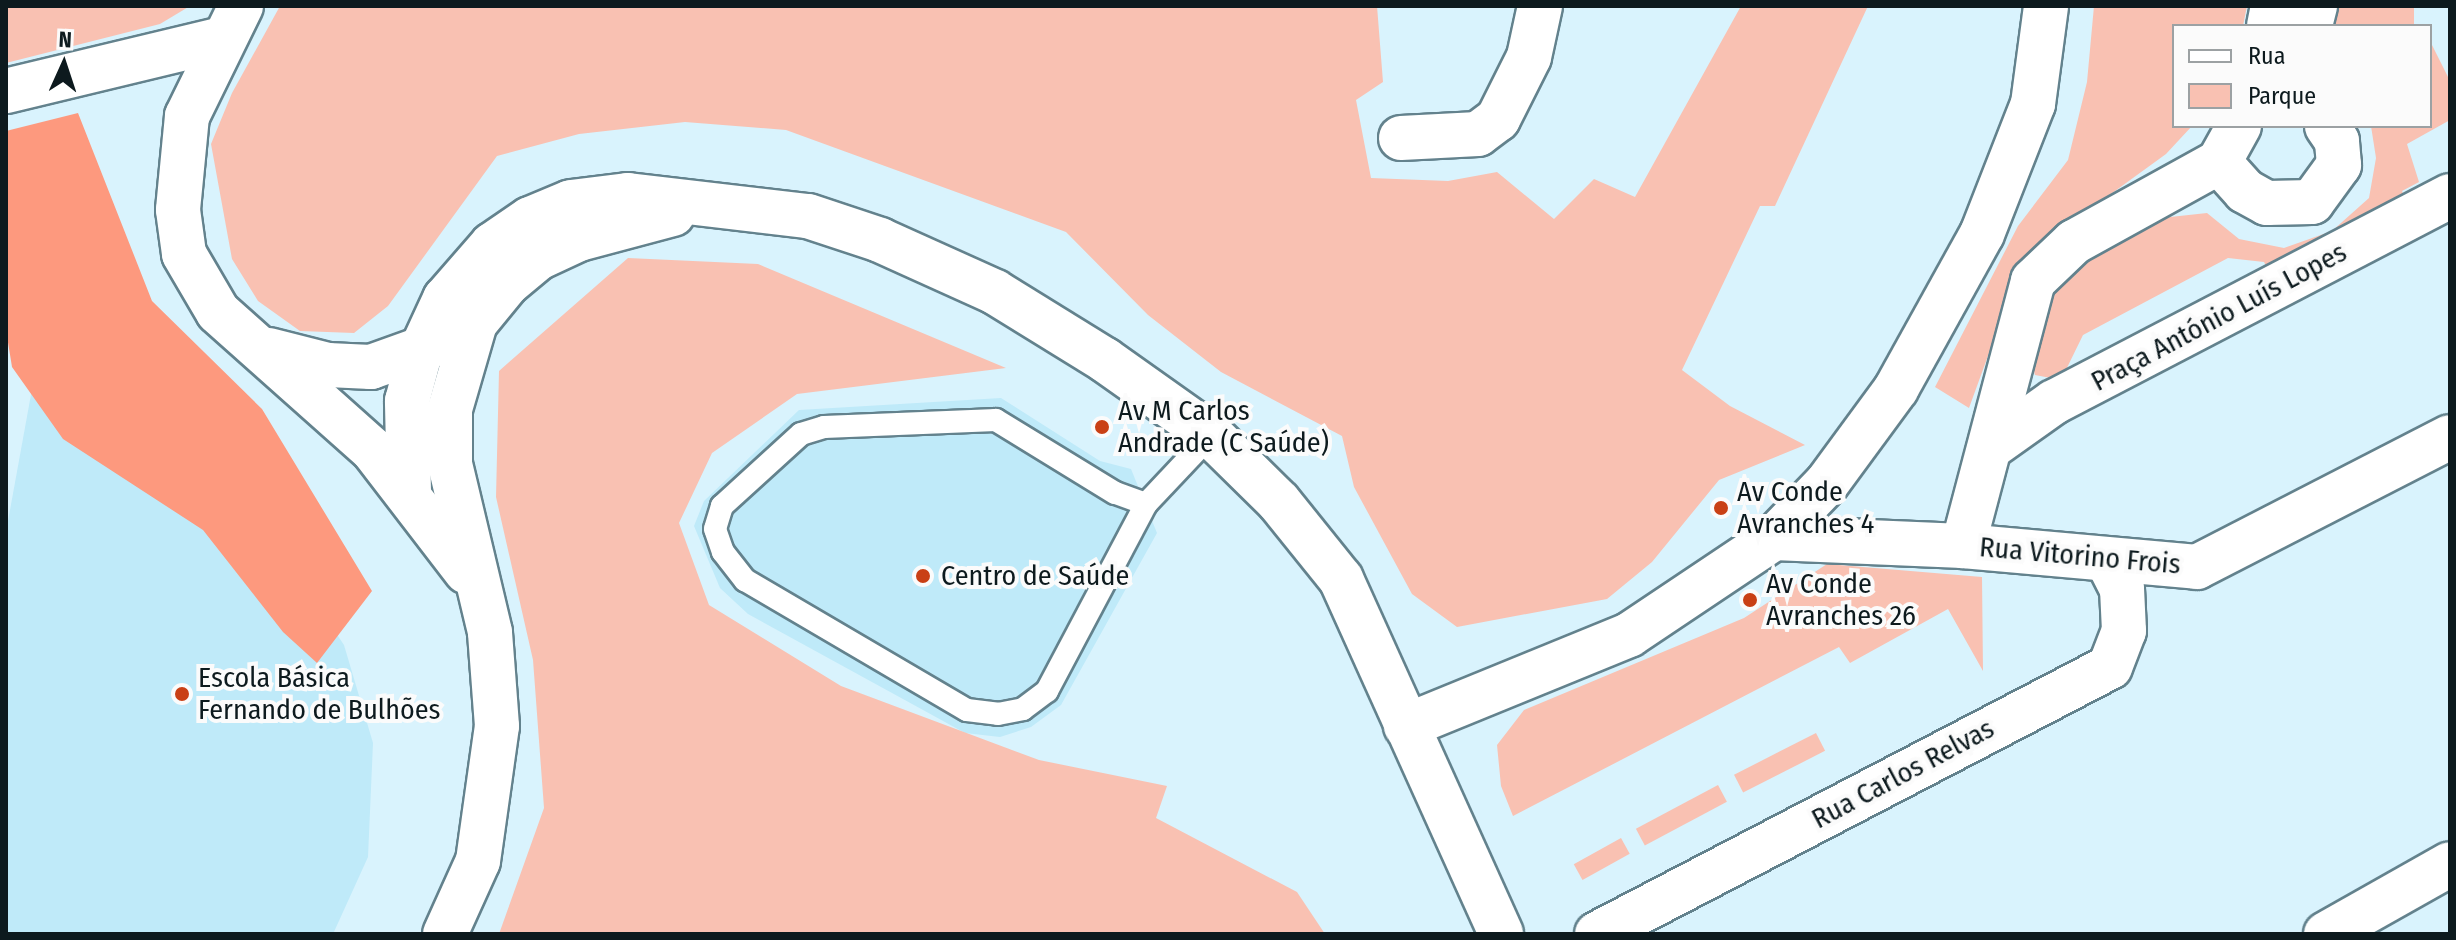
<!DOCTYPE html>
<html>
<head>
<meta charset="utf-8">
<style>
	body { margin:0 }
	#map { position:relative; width:2456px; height:940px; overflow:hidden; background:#d9f3fd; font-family:"Fira Sans Condensed",sans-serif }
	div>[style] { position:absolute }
	.built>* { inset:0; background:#bfeaf9 }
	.green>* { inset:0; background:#f9c1b2; transform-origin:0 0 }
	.forest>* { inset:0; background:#fd997e }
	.roads { filter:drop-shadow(2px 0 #63828d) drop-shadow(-2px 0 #63828d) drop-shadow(0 2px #63828d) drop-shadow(0 -2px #63828d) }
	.service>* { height:22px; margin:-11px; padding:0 11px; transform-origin:11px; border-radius:11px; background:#fff }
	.minor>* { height:44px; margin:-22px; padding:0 22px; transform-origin:22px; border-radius:22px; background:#fff }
	.tertiary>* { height:44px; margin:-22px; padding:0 22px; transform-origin:22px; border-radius:22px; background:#fff }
	.dots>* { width:22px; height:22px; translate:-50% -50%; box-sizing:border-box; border:4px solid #fbfbfb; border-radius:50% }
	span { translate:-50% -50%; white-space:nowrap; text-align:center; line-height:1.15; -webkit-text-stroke:8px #fbfbfb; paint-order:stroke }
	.street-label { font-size:28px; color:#0d1a1e }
	.poi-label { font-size:28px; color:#0d1a1e }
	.left { translate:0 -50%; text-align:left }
	.frame { position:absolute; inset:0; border:8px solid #0d1a1e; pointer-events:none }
	.legend { position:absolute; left:2172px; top:24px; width:260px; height:104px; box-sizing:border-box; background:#fbfbfb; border:2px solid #9ca1a3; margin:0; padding:10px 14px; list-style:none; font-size:24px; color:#0d1a1e }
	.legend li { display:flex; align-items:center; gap:16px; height:40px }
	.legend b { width:40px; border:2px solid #9ca1a3 }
	.north { position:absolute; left:24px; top:24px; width:80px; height:80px; -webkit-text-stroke:6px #fbfbfb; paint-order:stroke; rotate:3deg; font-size:22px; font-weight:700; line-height:32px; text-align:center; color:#0d1a1e }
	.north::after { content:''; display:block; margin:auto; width:28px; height:36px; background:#0d1a1e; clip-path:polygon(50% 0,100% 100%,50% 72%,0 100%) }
</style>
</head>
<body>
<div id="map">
	<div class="built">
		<div style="clip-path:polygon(32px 389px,288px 562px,344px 645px,373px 743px,368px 857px,333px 934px,6px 934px,6px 532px)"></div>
		<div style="clip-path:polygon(1001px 398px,1100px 461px,1131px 469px,1157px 533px,1061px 705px,1031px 727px,1000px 737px,965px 733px,748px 614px,720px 588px,694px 526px,704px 501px,799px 410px)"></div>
	</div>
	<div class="green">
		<div style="clip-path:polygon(6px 6px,190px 6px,160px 24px,6px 63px)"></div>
		<div style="clip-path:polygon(280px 6px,1377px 6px,1383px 82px,1356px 100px,1371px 178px,1448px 181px,1497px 172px,1554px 219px,1594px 179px,1635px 197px,1741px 6px,1868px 6px,1775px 206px,1760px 206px,1682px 370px,1730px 406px,1805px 445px,1719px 480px,1652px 562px,1607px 599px,1457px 627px,1412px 594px,1354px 487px,1342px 436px,1221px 372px,1148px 315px,1066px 232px,786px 130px,685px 122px,579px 134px,497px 156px,388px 306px,354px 333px,300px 331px,258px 301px,232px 259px,211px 144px,232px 93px)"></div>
		<div style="clip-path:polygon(2094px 6px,2247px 6px,2243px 26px,2174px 26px,2174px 126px,2192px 126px,2166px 154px,2024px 257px,1969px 408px,1935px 387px,2018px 226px,2068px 160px,2087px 82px)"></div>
		<div style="left:2326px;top:6px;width:88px;height:20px"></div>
		<div style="clip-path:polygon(2430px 41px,2450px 81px,2450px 120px,2407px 144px,2419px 182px,2402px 191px,2407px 203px,2270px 273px,2264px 262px,2228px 258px,2083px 335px,2061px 380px,2035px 375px,2027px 348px,2045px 302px,2077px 263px,2161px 218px,2207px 213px,2239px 239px,2284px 248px,2332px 231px,2369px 198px,2376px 158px,2371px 126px,2430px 126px)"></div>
		<div style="clip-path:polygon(628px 258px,758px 264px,1006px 368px,797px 394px,712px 453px,679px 523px,709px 605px,841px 686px,1039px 760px,1167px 786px,1156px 818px,1297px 892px,1325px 934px,499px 934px,544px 808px,533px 660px,496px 497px,499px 371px)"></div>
		<div style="clip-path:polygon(1827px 564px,1982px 577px,1983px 671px,1948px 609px,1850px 663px,1839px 647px,1513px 816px,1501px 786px,1497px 745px,1524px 710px,1744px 618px)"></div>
		<div style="left:1816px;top:733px;width:20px;height:92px;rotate:63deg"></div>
		<div style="left:1718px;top:785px;width:19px;height:93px;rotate:62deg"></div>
		<div style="left:1621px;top:838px;width:18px;height:54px;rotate:61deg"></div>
	</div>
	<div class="forest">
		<div style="clip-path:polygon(78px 113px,152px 301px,262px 409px,372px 591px,317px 663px,283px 632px,203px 530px,63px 439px,12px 367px,6px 330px,6px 131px)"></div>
	</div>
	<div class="roads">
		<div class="service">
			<div style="left:1146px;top:504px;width:33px;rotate:-160deg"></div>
			<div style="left:1115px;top:493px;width:140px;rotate:-148.5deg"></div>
			<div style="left:996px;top:420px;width:172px;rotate:177.7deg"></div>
			<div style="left:824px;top:427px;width:24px;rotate:163deg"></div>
			<div style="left:801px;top:434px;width:107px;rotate:137.7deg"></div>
			<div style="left:722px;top:506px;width:24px;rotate:107deg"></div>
			<div style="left:715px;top:529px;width:24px;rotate:71deg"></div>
			<div style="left:723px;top:552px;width:36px;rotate:52deg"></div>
			<div style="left:745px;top:580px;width:257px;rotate:30.4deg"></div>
			<div style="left:967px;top:710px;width:31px;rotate:7deg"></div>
			<div style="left:998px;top:714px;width:25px;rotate:-11deg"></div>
			<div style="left:1023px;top:709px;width:30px;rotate:-37deg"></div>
			<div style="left:1047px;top:691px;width:212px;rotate:-62.1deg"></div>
			<div style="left:1146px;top:504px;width:95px;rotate:-46.7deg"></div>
		</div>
		<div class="minor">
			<div style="left:2269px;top:26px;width:20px;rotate:-79deg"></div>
			<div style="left:2310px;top:26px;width:21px;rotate:-76deg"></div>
			<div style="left:6px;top:91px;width:223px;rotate:-13.5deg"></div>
			<div style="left:1401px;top:138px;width:77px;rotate:-3deg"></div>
			<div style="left:1478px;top:134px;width:25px;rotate:-37deg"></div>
			<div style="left:1498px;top:119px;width:69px;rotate:-63.4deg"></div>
			<div style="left:1529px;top:57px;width:52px;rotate:-77.8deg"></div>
			<div style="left:2219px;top:162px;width:39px;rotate:48deg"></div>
			<div style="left:2245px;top:191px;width:25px;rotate:29deg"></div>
			<div style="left:2267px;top:203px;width:45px;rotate:-1.3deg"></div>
			<div style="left:2312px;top:202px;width:46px;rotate:-53.9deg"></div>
			<div style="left:2339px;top:165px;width:24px;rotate:-95deg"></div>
			<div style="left:2337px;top:141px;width:18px;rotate:-124deg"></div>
			<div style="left:1992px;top:446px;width:76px;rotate:-35.4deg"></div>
			<div style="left:2054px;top:402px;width:446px;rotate:-27.5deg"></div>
			<div style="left:1774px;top:538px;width:189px;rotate:2.4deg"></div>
			<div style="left:1963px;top:546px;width:235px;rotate:5.1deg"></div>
			<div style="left:2197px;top:567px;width:284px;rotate:-27.2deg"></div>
			<div style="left:1963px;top:546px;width:274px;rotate:-75.2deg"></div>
			<div style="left:2033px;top:281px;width:57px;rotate:-43.6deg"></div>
			<div style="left:2074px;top:242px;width:166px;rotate:-28.9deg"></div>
			<div style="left:2219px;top:162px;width:41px;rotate:-60.9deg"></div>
			<div style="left:1597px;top:934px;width:578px;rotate:-27.5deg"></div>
			<div style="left:2110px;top:667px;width:39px;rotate:-69deg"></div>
			<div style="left:2124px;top:631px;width:42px;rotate:-92.7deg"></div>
			<div style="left:2122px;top:589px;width:33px;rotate:-117deg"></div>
			<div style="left:2326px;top:934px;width:142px;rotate:-29.4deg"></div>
		</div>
		<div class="tertiary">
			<div style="left:241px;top:6px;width:123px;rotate:116.1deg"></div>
			<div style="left:187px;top:116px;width:94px;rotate:95.5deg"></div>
			<div style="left:178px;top:210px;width:44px;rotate:82.2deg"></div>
			<div style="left:184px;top:254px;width:67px;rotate:59.6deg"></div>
			<div style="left:218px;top:312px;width:208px;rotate:41.7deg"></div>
			<div style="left:373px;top:450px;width:153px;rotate:52.5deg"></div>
			<div style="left:269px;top:350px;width:61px;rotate:14.3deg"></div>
			<div style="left:328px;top:365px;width:43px;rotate:2.7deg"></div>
			<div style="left:371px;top:367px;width:74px;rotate:-19.7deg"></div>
			<div style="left:409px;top:492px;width:91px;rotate:-91.3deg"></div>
			<div style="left:407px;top:401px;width:50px;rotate:-74.8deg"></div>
			<div style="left:420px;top:353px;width:60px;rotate:-65.2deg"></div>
			<div style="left:445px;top:299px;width:72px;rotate:-49deg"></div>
			<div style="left:492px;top:245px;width:46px;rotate:-34.4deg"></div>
			<div style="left:530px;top:219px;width:44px;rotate:-22.5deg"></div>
			<div style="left:571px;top:202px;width:57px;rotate:-7deg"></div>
			<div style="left:628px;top:195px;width:181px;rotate:6.7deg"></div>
			<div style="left:808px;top:216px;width:76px;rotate:18.4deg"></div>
			<div style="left:880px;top:240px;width:126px;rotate:24.3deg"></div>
			<div style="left:995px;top:292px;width:129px;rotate:31.7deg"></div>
			<div style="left:1105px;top:360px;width:130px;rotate:35.3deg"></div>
			<div style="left:1211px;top:435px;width:95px;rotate:44.6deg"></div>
			<div style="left:1279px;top:502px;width:99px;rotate:51.2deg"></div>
			<div style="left:1341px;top:579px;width:389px;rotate:65.7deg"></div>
			<div style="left:1406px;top:726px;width:241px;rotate:-22.2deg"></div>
			<div style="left:1629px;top:635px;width:174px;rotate:-33.8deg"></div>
			<div style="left:1774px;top:538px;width:76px;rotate:-46.1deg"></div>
			<div style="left:1827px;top:483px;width:117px;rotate:-53.7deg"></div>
			<div style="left:1896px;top:389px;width:177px;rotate:-61deg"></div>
			<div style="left:1982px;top:234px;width:140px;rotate:-68.6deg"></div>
			<div style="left:2033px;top:104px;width:99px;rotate:-82.4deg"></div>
			<div style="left:445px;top:934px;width:80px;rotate:-65.7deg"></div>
			<div style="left:478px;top:861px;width:136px;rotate:-82deg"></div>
			<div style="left:497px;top:726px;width:94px;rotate:-94.3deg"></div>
			<div style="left:490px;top:632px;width:173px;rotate:-103.4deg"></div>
			<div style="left:450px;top:464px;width:55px;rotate:-90deg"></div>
			<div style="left:450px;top:409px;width:90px;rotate:-73.8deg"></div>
			<div style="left:475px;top:323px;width:50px;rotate:-50.6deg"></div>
			<div style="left:507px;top:284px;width:40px;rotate:-40deg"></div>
			<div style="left:538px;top:258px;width:45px;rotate:-24.9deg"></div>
			<div style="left:579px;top:239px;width:97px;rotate:-14.9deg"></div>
		</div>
	</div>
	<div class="dots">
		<div style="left:1102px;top:427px;background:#c94015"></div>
		<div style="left:1721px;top:508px;background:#c94015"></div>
		<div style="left:923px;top:576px;background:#c94015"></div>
		<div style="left:1750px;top:600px;background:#c94015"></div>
		<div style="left:182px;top:694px;background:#c94015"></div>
	</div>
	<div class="street-label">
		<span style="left:2219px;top:317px;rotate:-28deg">Praça António Luís Lopes</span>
		<span style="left:2080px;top:556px;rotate:5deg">Rua Vitorino Frois</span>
		<span style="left:1903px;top:774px;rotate:-28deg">Rua Carlos Relvas</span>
	</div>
	<div class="poi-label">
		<span class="left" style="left:1118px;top:427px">Av M Carlos<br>Andrade (C Saúde)</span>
		<span class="left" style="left:1737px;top:508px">Av Conde<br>Avranches 4</span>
		<span class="left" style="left:941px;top:576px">Centro de Saúde</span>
		<span class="left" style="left:1766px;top:600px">Av Conde<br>Avranches 26</span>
		<span class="left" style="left:198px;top:694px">Escola Básica<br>Fernando de Bulhões</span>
	</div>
	<div class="frame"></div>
	<ul class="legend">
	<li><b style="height:10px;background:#fff"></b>Rua</li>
	<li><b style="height:22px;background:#f9c1b2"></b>Parque</li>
	</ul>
	<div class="north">N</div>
</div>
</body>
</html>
